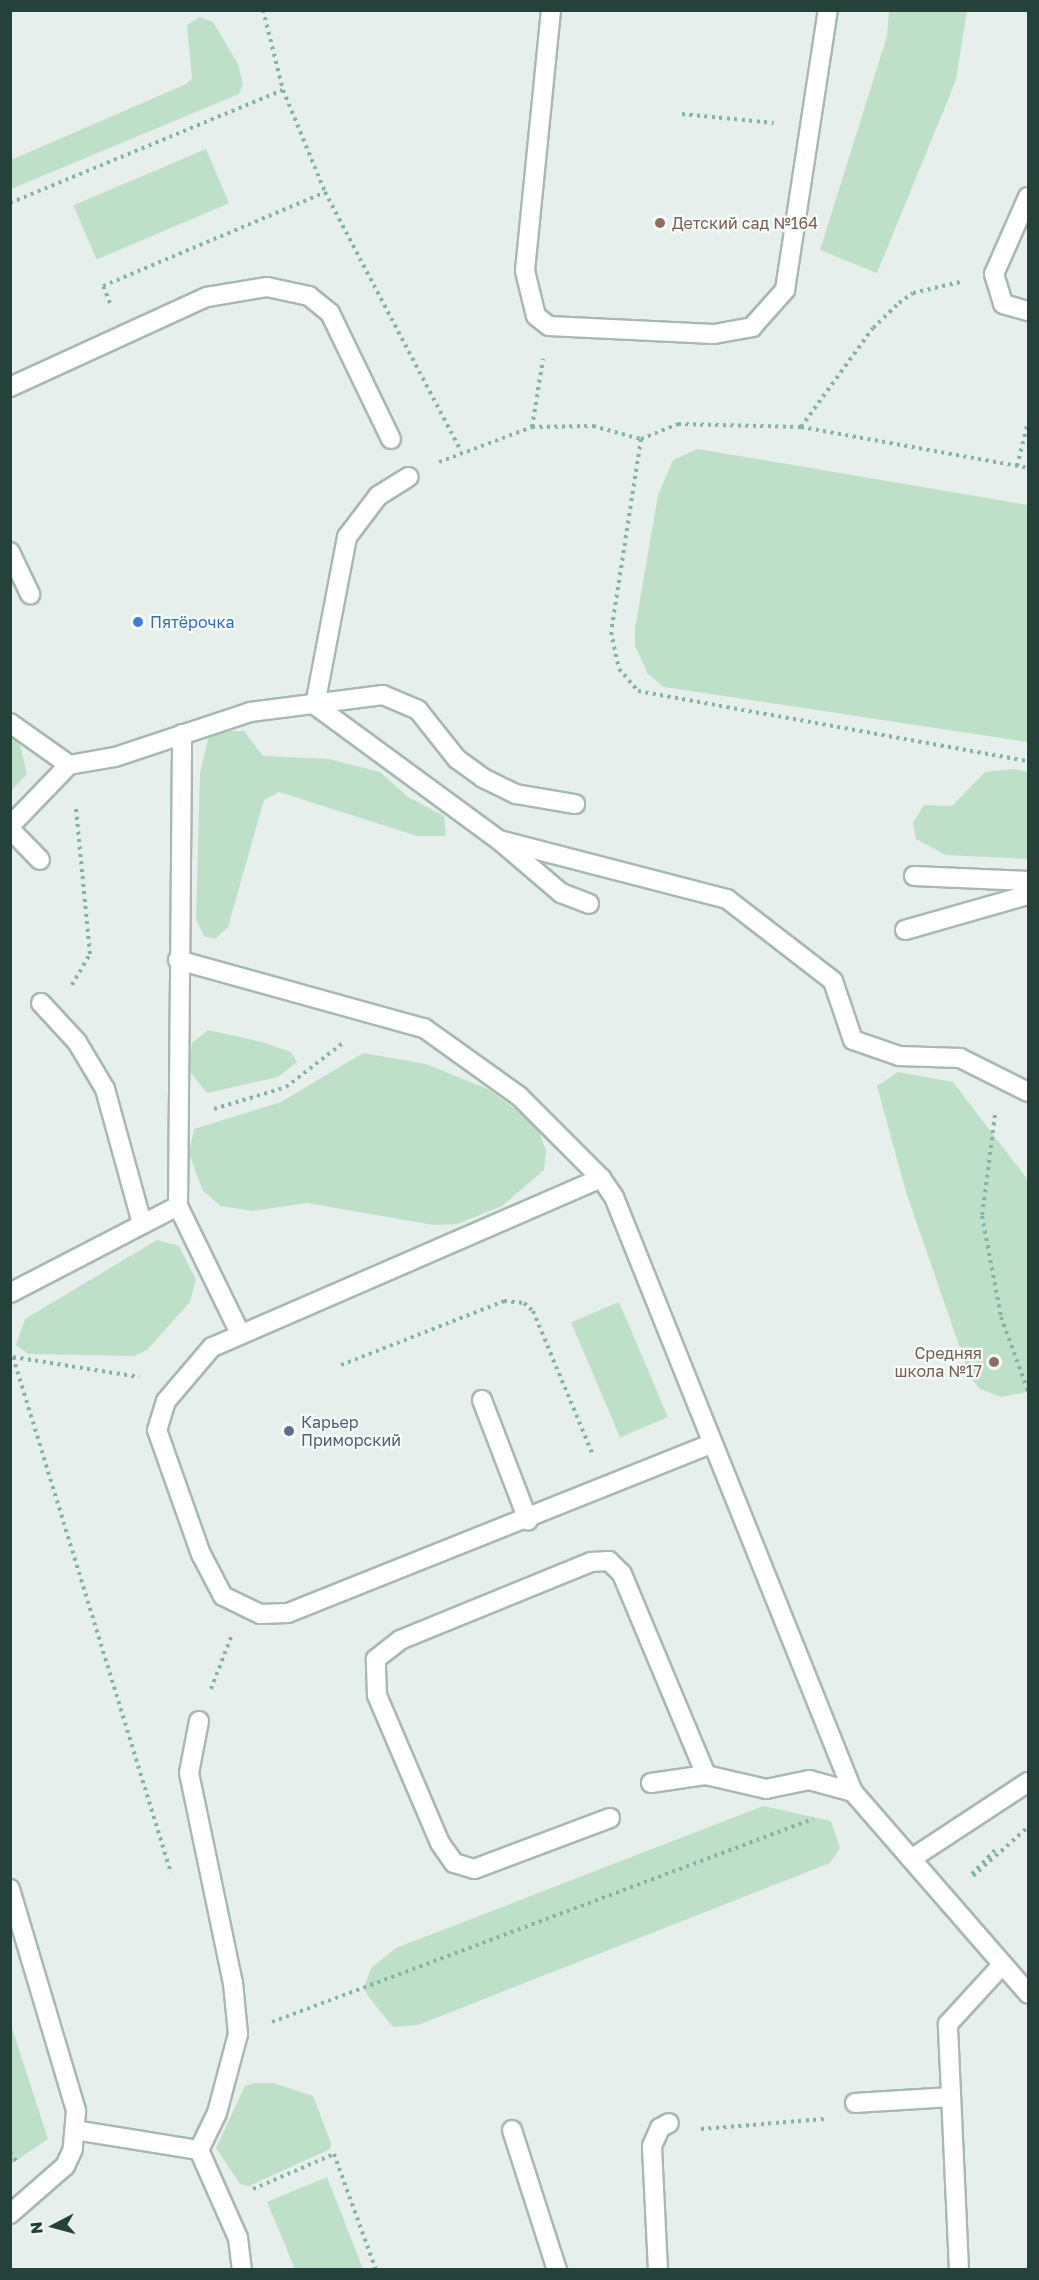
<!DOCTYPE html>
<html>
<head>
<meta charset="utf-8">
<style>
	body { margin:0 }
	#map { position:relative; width:1039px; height:2280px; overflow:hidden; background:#e6efeb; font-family:"Golos Text",sans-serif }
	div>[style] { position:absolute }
	.green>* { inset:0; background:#bfe0c8; transform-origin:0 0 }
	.path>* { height:4px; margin-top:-2px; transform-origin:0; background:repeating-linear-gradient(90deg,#86b3a5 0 3px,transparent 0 7.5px) }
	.roads { filter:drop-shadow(2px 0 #a8b8b2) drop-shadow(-2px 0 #a8b8b2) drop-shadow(0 2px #a8b8b2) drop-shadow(0 -2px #a8b8b2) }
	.minor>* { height:18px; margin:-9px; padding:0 9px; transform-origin:9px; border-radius:9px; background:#fff }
	.dots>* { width:16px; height:16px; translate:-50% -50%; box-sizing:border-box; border:3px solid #f7fbf9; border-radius:50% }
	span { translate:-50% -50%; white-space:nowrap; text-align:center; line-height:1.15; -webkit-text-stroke:4.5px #f7fbf9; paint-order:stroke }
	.education-label { font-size:16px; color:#785e54 }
	.left { translate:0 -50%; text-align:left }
	.right { translate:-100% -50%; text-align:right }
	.shop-label { font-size:16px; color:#366cbe }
	.service-label { font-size:16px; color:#4e5e75 }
	.frame { position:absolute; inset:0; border:12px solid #24423a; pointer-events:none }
	.north { position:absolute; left:24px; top:2196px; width:60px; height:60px; -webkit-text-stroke:4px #f7fbf9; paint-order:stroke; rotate:264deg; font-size:16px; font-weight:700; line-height:24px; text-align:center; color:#24423a }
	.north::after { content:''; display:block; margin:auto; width:21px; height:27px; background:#24423a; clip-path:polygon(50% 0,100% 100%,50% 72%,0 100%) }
</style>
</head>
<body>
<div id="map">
	<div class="green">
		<div style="clip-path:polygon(889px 11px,967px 11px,956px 80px,877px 273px,820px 250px,887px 36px)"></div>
		<div style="clip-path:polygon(200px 17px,213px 22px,238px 64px,243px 84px,239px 94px,11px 189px,11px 160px,186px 84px,192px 78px,187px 25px)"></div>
		<div style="left:206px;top:149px;width:59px;height:144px;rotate:67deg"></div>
		<div style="clip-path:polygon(698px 449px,1028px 505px,1028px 742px,664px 687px,648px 674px,635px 646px,635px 629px,658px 495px,673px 460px)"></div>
		<div style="clip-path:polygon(222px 731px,244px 731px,263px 756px,329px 759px,380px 772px,408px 797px,444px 816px,446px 836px,417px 836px,279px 792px,264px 800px,228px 927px,215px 939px,204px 936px,196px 919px,200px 773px,208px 739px)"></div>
		<div style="clip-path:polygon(10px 732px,18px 736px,27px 774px,11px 791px)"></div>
		<div style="clip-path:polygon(1014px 769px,1028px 772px,1028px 859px,946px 855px,916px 839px,913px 823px,924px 805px,952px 806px,985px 772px)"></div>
		<div style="clip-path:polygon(208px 1030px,262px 1042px,291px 1052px,297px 1062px,278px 1077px,207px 1093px,191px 1073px,190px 1059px,192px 1043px)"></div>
		<div style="clip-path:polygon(363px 1053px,426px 1064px,488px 1089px,537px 1126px,546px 1150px,544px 1170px,502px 1206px,457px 1224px,434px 1225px,307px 1203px,252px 1211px,221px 1206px,203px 1191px,189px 1154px,194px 1129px,281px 1102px)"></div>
		<div style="clip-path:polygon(898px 1072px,953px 1082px,1028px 1180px,1028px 1392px,1001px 1397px,980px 1389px,970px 1377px,906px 1192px,877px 1086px)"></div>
		<div style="clip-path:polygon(157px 1240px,179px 1246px,196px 1280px,190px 1302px,147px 1350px,134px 1356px,28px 1354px,16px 1345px,25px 1319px)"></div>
		<div style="left:619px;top:1302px;width:125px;height:52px;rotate:67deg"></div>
		<div style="clip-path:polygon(763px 1806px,831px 1821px,840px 1848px,830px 1863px,418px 2025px,393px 2027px,368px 1996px,364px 1988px,371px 1968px,396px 1948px)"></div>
		<div style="clip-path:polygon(10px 2022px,48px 2139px,11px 2164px,10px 2164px)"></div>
		<div style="clip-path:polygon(254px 2083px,273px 2083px,313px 2096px,331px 2143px,330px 2149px,249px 2186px,240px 2184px,216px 2148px,245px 2086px)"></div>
		<div style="clip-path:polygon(327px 2177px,363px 2269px,295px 2269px,267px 2202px)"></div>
	</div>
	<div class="path">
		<div style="left:263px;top:10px;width:82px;rotate:76deg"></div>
		<div style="left:283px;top:90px;width:110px;rotate:67.6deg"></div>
		<div style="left:325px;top:192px;width:293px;rotate:62.3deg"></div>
		<div style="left:682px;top:114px;width:92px;rotate:5.6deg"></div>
		<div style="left:10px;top:203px;width:295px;rotate:-22.5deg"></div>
		<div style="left:110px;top:303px;width:18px;rotate:-112deg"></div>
		<div style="left:103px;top:286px;width:241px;rotate:-22.9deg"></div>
		<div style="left:532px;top:427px;width:69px;rotate:-80.8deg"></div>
		<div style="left:801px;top:427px;width:122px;rotate:-54deg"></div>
		<div style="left:873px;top:328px;width:36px;rotate:-44deg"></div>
		<div style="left:899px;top:303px;width:17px;rotate:-36deg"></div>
		<div style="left:913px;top:293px;width:48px;rotate:-13.2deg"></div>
		<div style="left:641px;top:439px;width:40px;rotate:-22deg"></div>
		<div style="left:678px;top:424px;width:123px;rotate:1.4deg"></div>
		<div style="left:801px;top:427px;width:231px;rotate:10.2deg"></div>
		<div style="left:439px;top:462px;width:99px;rotate:-20.6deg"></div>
		<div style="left:532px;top:427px;width:61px;rotate:-0.9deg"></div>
		<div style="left:593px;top:426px;width:50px;rotate:15.2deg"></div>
		<div style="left:641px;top:439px;width:195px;rotate:98.8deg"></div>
		<div style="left:611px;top:632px;width:38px;rotate:78deg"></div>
		<div style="left:619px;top:669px;width:29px;rotate:49deg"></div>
		<div style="left:638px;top:691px;width:396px;rotate:10.2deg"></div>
		<div style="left:1017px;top:466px;width:45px;rotate:-76deg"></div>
		<div style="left:72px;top:985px;width:36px;rotate:-60deg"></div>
		<div style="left:90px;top:954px;width:146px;rotate:-95.5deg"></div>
		<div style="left:214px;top:1109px;width:75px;rotate:-17deg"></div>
		<div style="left:286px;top:1087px;width:73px;rotate:-37.8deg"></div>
		<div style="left:995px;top:1115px;width:102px;rotate:97.3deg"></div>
		<div style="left:982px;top:1216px;width:103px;rotate:79.3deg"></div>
		<div style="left:1001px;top:1317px;width:79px;rotate:70deg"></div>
		<div style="left:13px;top:1357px;width:540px;rotate:72.98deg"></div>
		<div style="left:13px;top:1357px;width:128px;rotate:9deg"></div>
		<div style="left:341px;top:1365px;width:175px;rotate:-21.4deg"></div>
		<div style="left:504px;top:1301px;width:20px;rotate:6deg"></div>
		<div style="left:524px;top:1303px;width:12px;rotate:42deg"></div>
		<div style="left:533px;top:1311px;width:156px;rotate:67.4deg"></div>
		<div style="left:211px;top:1689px;width:56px;rotate:-69deg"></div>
		<div style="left:972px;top:1874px;width:37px;rotate:-46deg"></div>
		<div style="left:973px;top:1876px;width:71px;rotate:-41.6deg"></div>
		<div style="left:272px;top:2022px;width:578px;rotate:-20.57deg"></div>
		<div style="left:701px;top:2129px;width:124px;rotate:-4.6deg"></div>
		<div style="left:10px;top:2152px;width:11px;rotate:56deg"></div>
		<div style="left:253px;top:2189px;width:88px;rotate:-23.4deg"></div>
		<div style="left:334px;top:2154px;width:123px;rotate:70.1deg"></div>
	</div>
	<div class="roads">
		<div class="minor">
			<div style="left:551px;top:10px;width:262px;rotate:95.7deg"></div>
			<div style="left:525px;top:271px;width:46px;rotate:76.3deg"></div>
			<div style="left:536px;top:316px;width:16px;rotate:38deg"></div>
			<div style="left:549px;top:326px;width:165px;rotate:2.8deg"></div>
			<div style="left:714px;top:334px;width:39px;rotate:-10deg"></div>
			<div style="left:752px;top:327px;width:50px;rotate:-48.3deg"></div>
			<div style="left:785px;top:290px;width:283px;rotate:-81.3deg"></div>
			<div style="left:1028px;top:197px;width:84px;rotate:113.8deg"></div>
			<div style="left:994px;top:274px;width:31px;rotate:73deg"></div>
			<div style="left:1003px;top:304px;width:26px;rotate:16deg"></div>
			<div style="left:10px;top:387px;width:217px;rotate:-24.6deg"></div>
			<div style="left:207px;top:297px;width:61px;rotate:-9.5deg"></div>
			<div style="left:267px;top:287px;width:43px;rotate:12.1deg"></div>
			<div style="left:309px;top:296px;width:27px;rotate:39deg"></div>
			<div style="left:330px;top:313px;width:140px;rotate:64.2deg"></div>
			<div style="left:10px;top:552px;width:47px;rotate:64.5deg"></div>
			<div style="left:315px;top:705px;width:228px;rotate:36.3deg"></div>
			<div style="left:499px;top:840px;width:236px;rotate:14.5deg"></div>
			<div style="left:727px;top:899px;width:134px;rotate:37.7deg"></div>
			<div style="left:833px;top:981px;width:62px;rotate:71.3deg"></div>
			<div style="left:853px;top:1040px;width:49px;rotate:19.2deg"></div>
			<div style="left:899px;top:1056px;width:61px;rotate:1.9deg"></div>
			<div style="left:960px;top:1058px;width:76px;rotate:26.6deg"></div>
			<div style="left:315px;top:705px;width:171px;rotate:-79.2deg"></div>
			<div style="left:347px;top:537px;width:51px;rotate:-52.9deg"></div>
			<div style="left:378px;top:496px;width:36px;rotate:-32deg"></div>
			<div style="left:10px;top:723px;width:72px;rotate:35.4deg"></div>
			<div style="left:69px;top:765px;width:47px;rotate:-9.9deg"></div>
			<div style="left:115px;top:757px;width:142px;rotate:-18.4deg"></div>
			<div style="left:250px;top:712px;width:134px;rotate:-7.3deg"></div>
			<div style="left:383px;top:695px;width:38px;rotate:23deg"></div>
			<div style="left:418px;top:710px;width:63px;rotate:51.5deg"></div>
			<div style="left:457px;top:759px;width:32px;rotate:36deg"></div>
			<div style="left:483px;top:778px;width:37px;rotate:26deg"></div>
			<div style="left:516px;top:794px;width:60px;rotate:9.6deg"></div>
			<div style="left:10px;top:826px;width:85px;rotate:-46deg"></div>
			<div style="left:10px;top:829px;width:43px;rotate:45.9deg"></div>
			<div style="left:500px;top:841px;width:80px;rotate:40.4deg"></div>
			<div style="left:561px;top:893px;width:30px;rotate:21deg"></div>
			<div style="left:914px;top:876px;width:114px;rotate:2.5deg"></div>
			<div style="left:905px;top:930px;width:128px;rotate:-15.9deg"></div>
			<div style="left:178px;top:960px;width:255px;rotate:15.5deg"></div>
			<div style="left:424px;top:1028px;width:117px;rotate:35.6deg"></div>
			<div style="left:519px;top:1096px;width:116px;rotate:45deg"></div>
			<div style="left:601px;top:1178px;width:23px;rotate:56deg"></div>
			<div style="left:614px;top:1197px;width:641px;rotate:68.12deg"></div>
			<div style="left:853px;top:1792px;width:267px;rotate:49deg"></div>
			<div style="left:41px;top:1003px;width:53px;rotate:47.3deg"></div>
			<div style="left:77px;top:1042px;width:55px;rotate:59.2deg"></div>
			<div style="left:105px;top:1089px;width:139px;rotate:74.6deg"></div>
			<div style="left:601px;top:1178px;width:424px;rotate:156.5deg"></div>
			<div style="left:212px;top:1347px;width:71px;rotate:130.4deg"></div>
			<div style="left:166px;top:1401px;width:30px;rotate:107deg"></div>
			<div style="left:157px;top:1430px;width:132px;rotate:70.5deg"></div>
			<div style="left:201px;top:1554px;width:47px;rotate:62.4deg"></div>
			<div style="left:223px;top:1596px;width:41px;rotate:25.9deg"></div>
			<div style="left:260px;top:1614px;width:28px;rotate:-2deg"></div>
			<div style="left:288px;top:1613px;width:457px;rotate:-21.8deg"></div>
			<div style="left:178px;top:1206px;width:141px;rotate:64deg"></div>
			<div style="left:10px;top:1293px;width:189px;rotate:-27.4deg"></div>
			<div style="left:178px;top:1206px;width:472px;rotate:-89.5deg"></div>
			<div style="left:482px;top:1400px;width:129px;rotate:69deg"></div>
			<div style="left:199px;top:1721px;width:53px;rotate:100.9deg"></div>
			<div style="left:189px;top:1773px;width:215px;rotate:78.2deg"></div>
			<div style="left:233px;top:1983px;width:51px;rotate:84.4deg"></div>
			<div style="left:238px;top:2034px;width:82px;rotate:104.9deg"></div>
			<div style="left:217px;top:2113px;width:41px;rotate:115.9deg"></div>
			<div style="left:651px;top:1783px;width:56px;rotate:-8.3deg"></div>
			<div style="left:706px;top:1775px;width:62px;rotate:13.1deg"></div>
			<div style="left:766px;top:1789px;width:44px;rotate:-11.8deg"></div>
			<div style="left:809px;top:1780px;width:46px;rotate:15.3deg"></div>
			<div style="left:610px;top:1818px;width:145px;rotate:159.4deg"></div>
			<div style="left:474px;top:1869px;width:21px;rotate:-163deg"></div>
			<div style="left:454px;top:1863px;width:24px;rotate:-125deg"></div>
			<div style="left:440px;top:1843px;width:161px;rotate:-113.1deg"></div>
			<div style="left:377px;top:1695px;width:36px;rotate:-92deg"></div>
			<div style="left:376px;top:1659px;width:31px;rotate:-38deg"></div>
			<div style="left:400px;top:1640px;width:206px;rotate:-22.2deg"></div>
			<div style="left:591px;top:1562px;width:18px;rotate:-3deg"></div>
			<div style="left:609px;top:1561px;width:18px;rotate:45deg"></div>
			<div style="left:622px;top:1574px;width:218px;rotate:67.3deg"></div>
			<div style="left:911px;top:1859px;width:140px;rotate:-33.3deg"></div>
			<div style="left:10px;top:1889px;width:232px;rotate:73.4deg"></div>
			<div style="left:76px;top:2111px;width:38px;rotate:95deg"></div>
			<div style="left:73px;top:2149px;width:19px;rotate:115deg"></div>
			<div style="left:65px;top:2166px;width:73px;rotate:138.9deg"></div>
			<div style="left:855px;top:2103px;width:96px;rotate:-3.6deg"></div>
			<div style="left:75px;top:2130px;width:126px;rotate:9.2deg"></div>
			<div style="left:199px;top:2150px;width:96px;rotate:66.1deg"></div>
			<div style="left:238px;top:2238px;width:32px;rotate:83deg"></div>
			<div style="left:512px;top:2130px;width:147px;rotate:72.2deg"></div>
			<div style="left:658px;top:2270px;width:124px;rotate:-92.8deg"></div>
			<div style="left:652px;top:2146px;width:20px;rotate:-66deg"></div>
			<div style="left:660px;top:2128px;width:10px;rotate:-29deg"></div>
			<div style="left:959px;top:2270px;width:246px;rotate:-92.6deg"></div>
			<div style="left:948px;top:2024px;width:80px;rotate:-47.5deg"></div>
		</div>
	</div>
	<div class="dots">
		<div style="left:660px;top:223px;background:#8d6e63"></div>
		<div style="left:138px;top:622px;background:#3f7fe0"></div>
		<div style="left:994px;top:1362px;background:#8d6e63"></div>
		<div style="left:289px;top:1431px;background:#5c6f8a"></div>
	</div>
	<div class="education-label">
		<span class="left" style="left:672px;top:223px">Детский сад №164</span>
		<span class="right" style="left:982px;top:1362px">Средняя<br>школа №17</span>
	</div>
	<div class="shop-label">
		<span class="left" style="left:150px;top:622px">Пятёрочка</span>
	</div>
	<div class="service-label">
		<span class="left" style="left:301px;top:1431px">Карьер<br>Приморский</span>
	</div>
	<div class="frame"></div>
	<div class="north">N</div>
</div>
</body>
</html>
